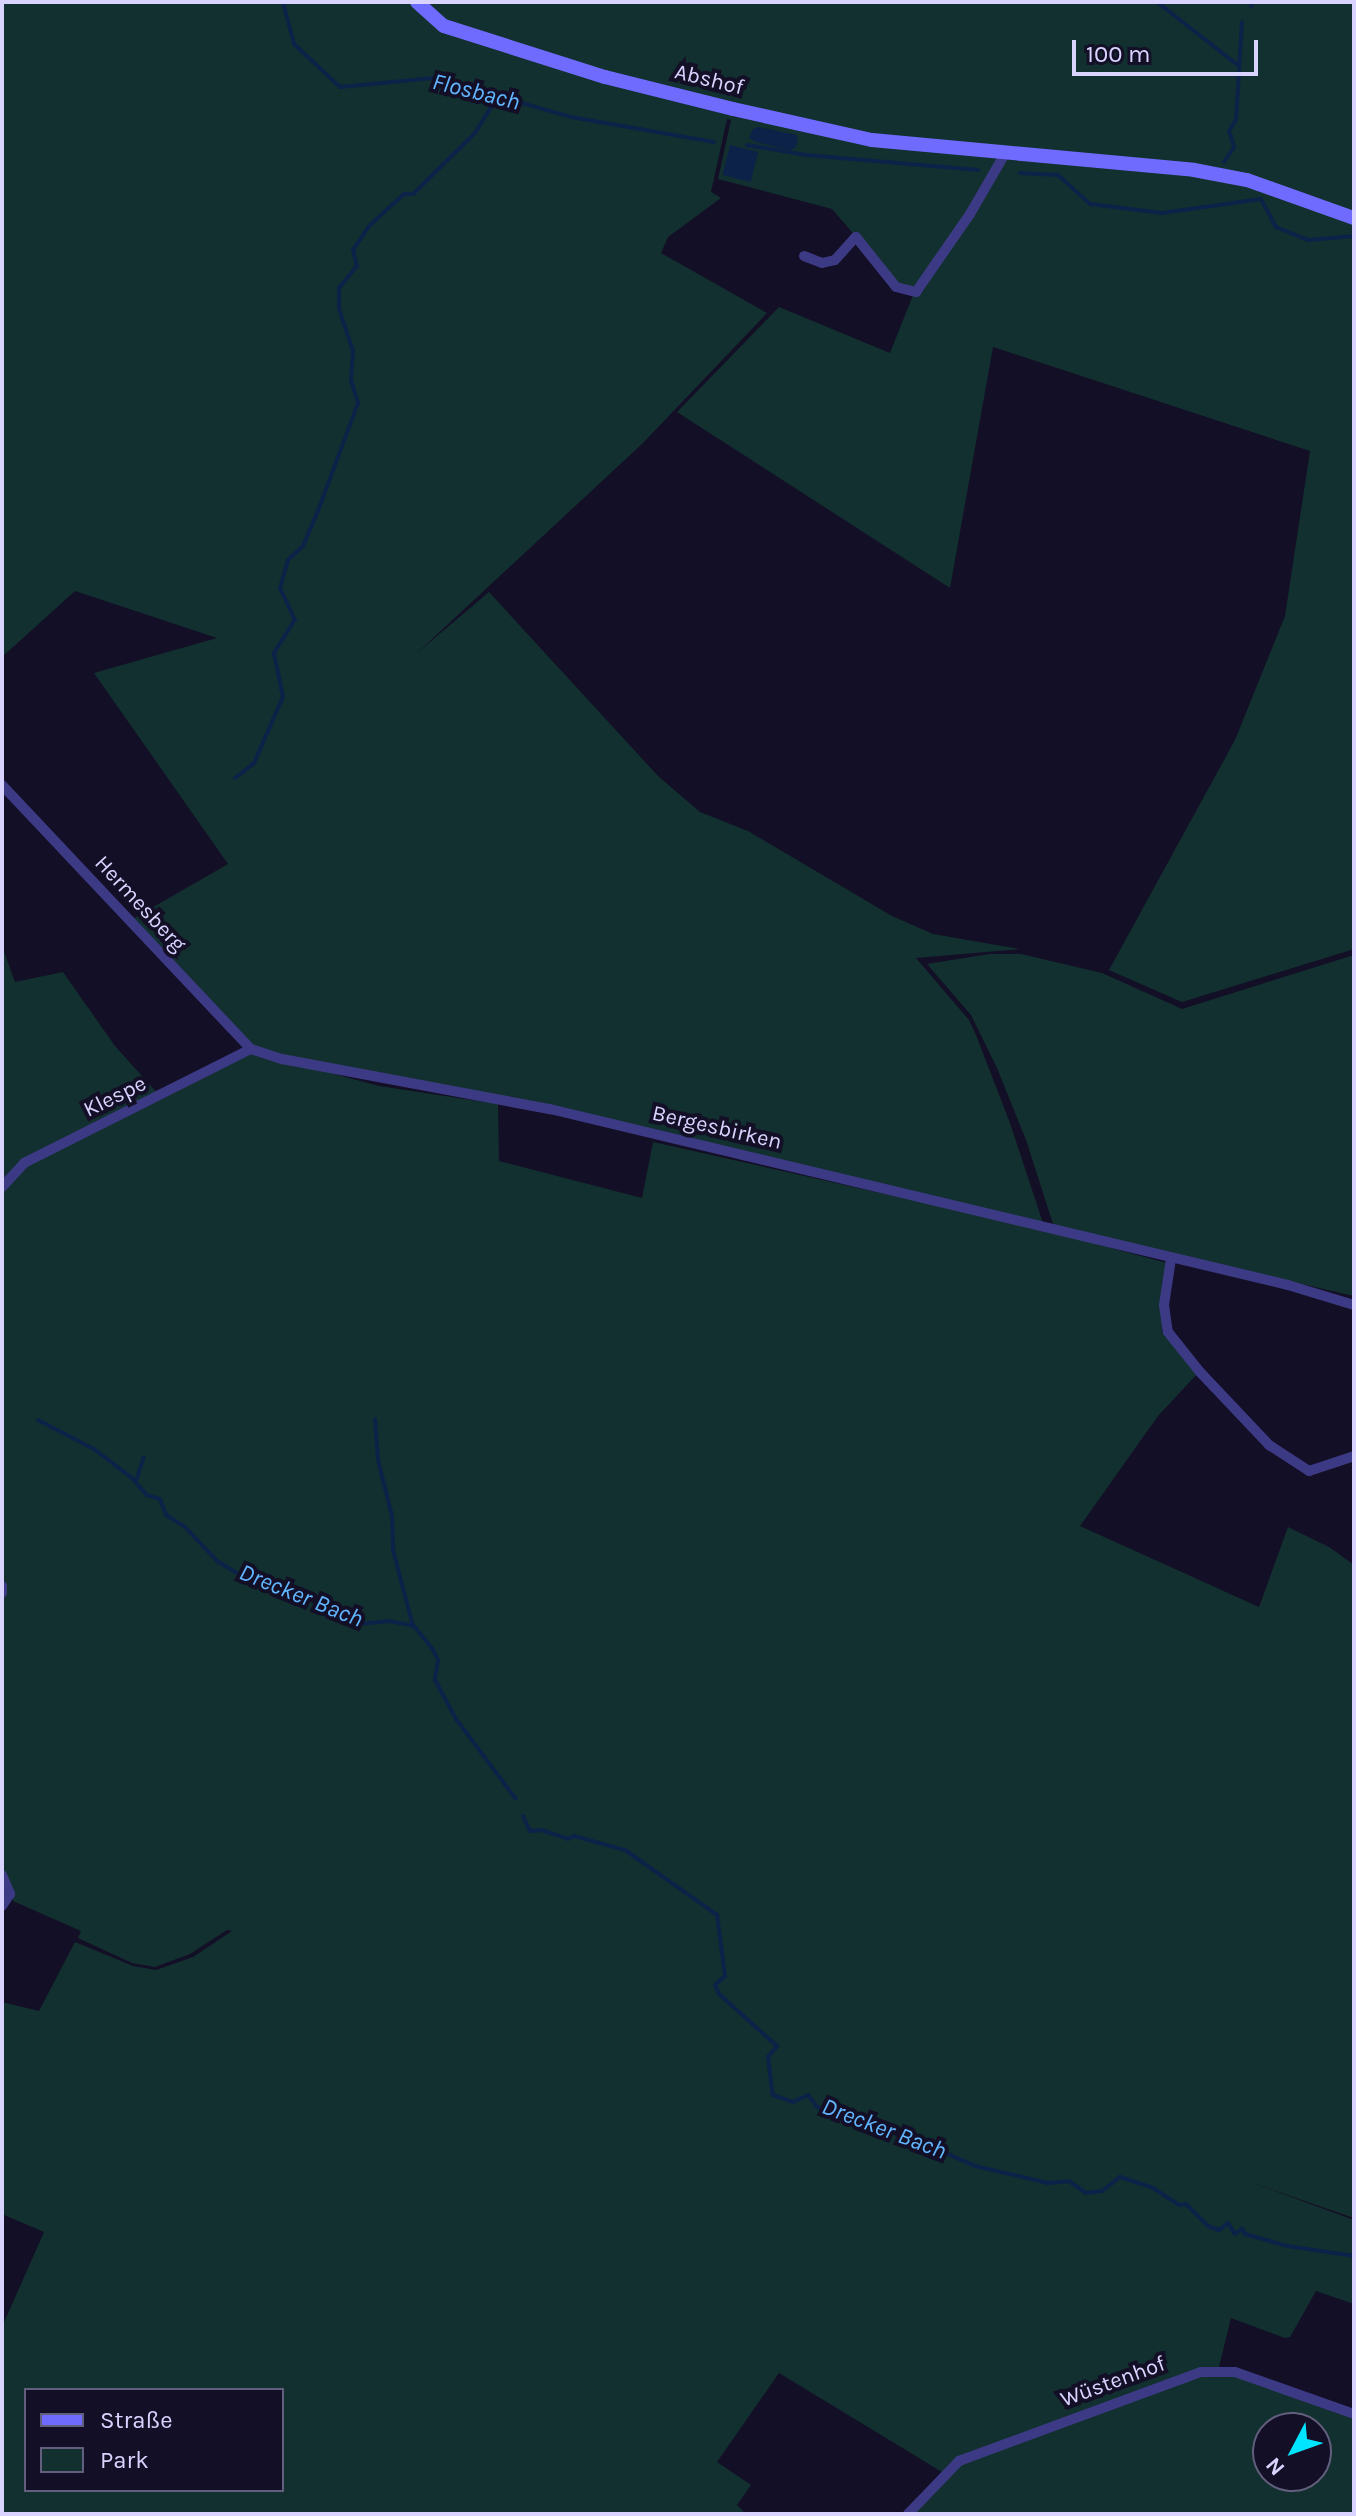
<!DOCTYPE html>
<html>
<head>
<meta charset="utf-8">
<style>
	body { margin:0 }
	#map { position:relative; width:1356px; height:2516px; overflow:hidden; background:#130f26; font-family:Karla,sans-serif }
	div>[style] { position:absolute }
	.green>* { inset:0; background:#12302f }
	.water>* { inset:0; background:#0c2248; transform-origin:0 0 }
	.stream>* { height:4px; margin:-2px; padding:0 2px; transform-origin:2px; border-radius:2px; background:#0c2248 }
	.street>* { height:10px; margin:-5px; padding:0 5px; transform-origin:5px; border-radius:5px; background:#3d3a85 }
	.secondary>* { height:14px; margin:-7px; padding:0 7px; transform-origin:7px; border-radius:7px; background:#6f6bff }
	span { translate:-50% -50%; white-space:nowrap; text-align:center; line-height:1.15; -webkit-text-stroke:8px #130f26; paint-order:stroke }
	.street-label { font-size:22px; color:#d9d4ff }
	.water-label { font-size:24px; color:#62b6ff; font-style:italic }
	.frame { position:absolute; inset:0; border:4px solid #d9d4ff; pointer-events:none }
	.legend { position:absolute; left:24px; top:2388px; width:260px; height:104px; box-sizing:border-box; background:#130f26; border:2px solid #625e7d; margin:0; padding:10px 14px; list-style:none; font-size:24px; color:#d9d4ff }
	.legend li { display:flex; align-items:center; gap:16px; height:40px }
	.legend b { width:40px; border:2px solid #625e7d }
	.north { position:absolute; left:1252px; top:2412px; width:80px; height:80px; box-sizing:border-box; background:#130f26; border:2px solid #625e7d; border-radius:50%; rotate:229deg; font-size:22px; font-weight:700; line-height:32px; text-align:center; color:#d9d4ff }
	.north::after { content:''; display:block; margin:auto; width:28px; height:36px; background:#00e5ff; clip-path:polygon(50% 0,100% 100%,50% 72%,0 100%) }
	.scale { position:absolute; left:1072px; top:40px; width:186px; height:36px; box-sizing:border-box; border:4px solid #d9d4ff; border-top:0; padding-left:10px; font-size:24px; line-height:28px; white-space:nowrap; color:#d9d4ff; -webkit-text-stroke:6px #130f26; paint-order:stroke }
</style>
</head>
<body>
<div id="map">
	<div class="green">
		<div style="clip-path:polygon(2px 2px,1354px 2px,1354px 949px,1182px 1002px,1109px 970px,1235px 740px,1285px 616px,1310px 451px,993px 347px,950px 588px,677px 412px,779px 307px,890px 353px,915px 290px,898px 285px,832px 209px,718px 179px,731px 120px,727px 119px,711px 192px,721px 198px,668px 237px,661px 253px,767px 313px,642px 444px,417px 653px,489px 592px,658px 776px,700px 812px,748px 831px,892px 916px,933px 934px,1020px 949px,916px 958px,969px 1020px,976px 1035px,1010px 1123px,1043px 1223px,573px 1111px,251px 1049px,129px 921px,228px 864px,94px 673px,217px 638px,75px 591px,2px 657px)"></div>
		<div style="clip-path:polygon(2px 946px,15px 982px,63px 972px,115px 1046px,159px 1095px,23px 1163px,2px 1184px)"></div>
		<div style="clip-path:polygon(989px 954px,1021px 954px,1102px 973px,1182px 1009px,1354px 955px,1354px 1296px,1054px 1227px,1026px 1140px,997px 1068px,971px 1015px,927px 964px)"></div>
		<div style="clip-path:polygon(evenodd,252px 1052px,379px 1086px,498px 1104px,499px 1161px,642px 1198px,653px 1142px,1037px 1228px,1167px 1263px,1162px 1284px,1162px 1332px,1198px 1373px,1158px 1416px,1080px 1526px,1259px 1607px,1288px 1527px,1329px 1547px,1354px 1565px,1354px 2218px,1250px 2182px,1354px 2220px,1354px 2304px,1316px 2291px,1290px 2337px,1285px 2338px,1231px 2318px,1219px 2367px,1201px 2369px,950px 2463px,942px 2472px,779px 2373px,717px 2462px,751px 2485px,737px 2505px,746px 2514px,2px 2514px,2px 2327px,44px 2232px,2px 2214px,2px 2002px,39px 2011px,75px 1942px,133px 1966px,156px 1970px,193px 1957px,232px 1931px,227px 1930px,190px 1954px,155px 1967px,132px 1963px,78px 1938px,81px 1931px,13px 1901px,13px 1889px,2px 1868px,2px 1599px,6px 1589px,2px 1573px,2px 1192px,27px 1166px,252px 1052px,26px 2390px,282px 2390px,282px 2490px,26px 2490px,26px 2390px)"></div>
		<div style="clip-path:polygon(evenodd,1202px 2376px,1237px 2376px,1354px 2416px,1354px 2514px,911px 2514px,960px 2465px,1202px 2376px,1268px 2428px,1316px 2428px,1316px 2476px,1268px 2476px,1268px 2428px)"></div>
	</div>
	<div class="water">
		<div style="clip-path:polygon(758px 127px,797px 135px,798px 141px,795px 148px,789px 150px,756px 142px,749px 138px,753px 129px)"></div>
		<div style="left:730px;top:145px;width:29px;height:31px;rotate:14deg"></div>
	</div>
	<div class="stream">
		<div style="left:283px;top:2px;width:43px;rotate:75.3deg"></div>
		<div style="left:294px;top:44px;width:63px;rotate:43.1deg"></div>
		<div style="left:340px;top:87px;width:94px;rotate:-5.5deg"></div>
		<div style="left:434px;top:78px;width:142px;rotate:15.9deg"></div>
		<div style="left:571px;top:117px;width:145px;rotate:9.9deg"></div>
		<div style="left:1157px;top:2px;width:104px;rotate:38deg"></div>
		<div style="left:1251px;top:6px;width:4px;rotate:-63deg"></div>
		<div style="left:747px;top:145px;width:60px;rotate:9.6deg"></div>
		<div style="left:806px;top:155px;width:173px;rotate:5deg"></div>
		<div style="left:1224px;top:162px;width:18px;rotate:-56deg"></div>
		<div style="left:1234px;top:147px;width:17px;rotate:-107deg"></div>
		<div style="left:1229px;top:131px;width:13px;rotate:-58deg"></div>
		<div style="left:1236px;top:120px;width:98px;rotate:-86.5deg"></div>
		<div style="left:1020px;top:173px;width:38px;rotate:3deg"></div>
		<div style="left:1058px;top:175px;width:43px;rotate:42.2deg"></div>
		<div style="left:1090px;top:204px;width:73px;rotate:7.1deg"></div>
		<div style="left:1162px;top:213px;width:100px;rotate:-8deg"></div>
		<div style="left:1261px;top:199px;width:32px;rotate:62deg"></div>
		<div style="left:1276px;top:227px;width:35px;rotate:22deg"></div>
		<div style="left:1309px;top:240px;width:45px;rotate:-5.1deg"></div>
		<div style="left:235px;top:778px;width:24px;rotate:-38deg"></div>
		<div style="left:254px;top:763px;width:72px;rotate:-66.3deg"></div>
		<div style="left:283px;top:697px;width:45px;rotate:-101.6deg"></div>
		<div style="left:274px;top:653px;width:39px;rotate:-58deg"></div>
		<div style="left:295px;top:620px;width:35px;rotate:-115deg"></div>
		<div style="left:280px;top:588px;width:29px;rotate:-74deg"></div>
		<div style="left:288px;top:560px;width:21px;rotate:-43deg"></div>
		<div style="left:303px;top:546px;width:33px;rotate:-67deg"></div>
		<div style="left:316px;top:516px;width:121px;rotate:-69.6deg"></div>
		<div style="left:358px;top:403px;width:24px;rotate:-107deg"></div>
		<div style="left:351px;top:380px;width:29px;rotate:-86deg"></div>
		<div style="left:353px;top:351px;width:44px;rotate:-108.4deg"></div>
		<div style="left:339px;top:309px;width:21px;rotate:-90deg"></div>
		<div style="left:339px;top:288px;width:28px;rotate:-51deg"></div>
		<div style="left:357px;top:266px;width:16px;rotate:-104deg"></div>
		<div style="left:353px;top:250px;width:30px;rotate:-56deg"></div>
		<div style="left:370px;top:225px;width:46px;rotate:-42.4deg"></div>
		<div style="left:404px;top:194px;width:9px"></div>
		<div style="left:413px;top:194px;width:87px;rotate:-44.5deg"></div>
		<div style="left:475px;top:133px;width:44px;rotate:-58.1deg"></div>
		<div style="left:375px;top:1419px;width:41px;rotate:85.8deg"></div>
		<div style="left:378px;top:1460px;width:58px;rotate:76deg"></div>
		<div style="left:392px;top:1516px;width:34px;rotate:88deg"></div>
		<div style="left:393px;top:1550px;width:79px;rotate:75.3deg"></div>
		<div style="left:38px;top:1420px;width:63px;rotate:27.4deg"></div>
		<div style="left:94px;top:1449px;width:48px;rotate:37.3deg"></div>
		<div style="left:132px;top:1478px;width:23px;rotate:49deg"></div>
		<div style="left:147px;top:1495px;width:14px;rotate:17deg"></div>
		<div style="left:160px;top:1499px;width:17px;rotate:69deg"></div>
		<div style="left:166px;top:1515px;width:22px;rotate:32deg"></div>
		<div style="left:185px;top:1527px;width:47px;rotate:46.7deg"></div>
		<div style="left:217px;top:1561px;width:26px;rotate:31deg"></div>
		<div style="left:239px;top:1574px;width:77px;rotate:17.5deg"></div>
		<div style="left:312px;top:1597px;width:55px;rotate:29.4deg"></div>
		<div style="left:360px;top:1624px;width:29px;rotate:-6deg"></div>
		<div style="left:389px;top:1621px;width:25px;rotate:11deg"></div>
		<div style="left:414px;top:1626px;width:28px;rotate:51deg"></div>
		<div style="left:432px;top:1648px;width:13px;rotate:63deg"></div>
		<div style="left:438px;top:1660px;width:20px;rotate:99deg"></div>
		<div style="left:435px;top:1680px;width:44px;rotate:61.7deg"></div>
		<div style="left:456px;top:1719px;width:99px;rotate:53.2deg"></div>
		<div style="left:136px;top:1481px;width:25px;rotate:-72deg"></div>
		<div style="left:523px;top:1816px;width:17px;rotate:65deg"></div>
		<div style="left:530px;top:1831px;width:11px;rotate:-5deg"></div>
		<div style="left:541px;top:1830px;width:28px;rotate:18deg"></div>
		<div style="left:568px;top:1839px;width:7px;rotate:-27deg"></div>
		<div style="left:574px;top:1836px;width:53px;rotate:15.4deg"></div>
		<div style="left:625px;top:1850px;width:113px;rotate:35.2deg"></div>
		<div style="left:717px;top:1915px;width:62px;rotate:82.5deg"></div>
		<div style="left:725px;top:1976px;width:13px;rotate:138deg"></div>
		<div style="left:715px;top:1985px;width:10px;rotate:66deg"></div>
		<div style="left:719px;top:1994px;width:78px;rotate:41.9deg"></div>
		<div style="left:777px;top:2046px;width:14px;rotate:129deg"></div>
		<div style="left:768px;top:2057px;width:38px;rotate:83deg"></div>
		<div style="left:773px;top:2095px;width:21px;rotate:19deg"></div>
		<div style="left:793px;top:2102px;width:17px;rotate:-25deg"></div>
		<div style="left:808px;top:2095px;width:15px;rotate:53deg"></div>
		<div style="left:817px;top:2107px;width:85px;rotate:17.2deg"></div>
		<div style="left:898px;top:2132px;width:84px;rotate:23.8deg"></div>
		<div style="left:975px;top:2166px;width:75px;rotate:13.1deg"></div>
		<div style="left:1048px;top:2183px;width:21px;rotate:-5deg"></div>
		<div style="left:1069px;top:2181px;width:21px;rotate:35deg"></div>
		<div style="left:1086px;top:2193px;width:16px;rotate:-7deg"></div>
		<div style="left:1102px;top:2191px;width:23px;rotate:-38deg"></div>
		<div style="left:1120px;top:2177px;width:35px;rotate:18deg"></div>
		<div style="left:1153px;top:2188px;width:31px;rotate:33deg"></div>
		<div style="left:1179px;top:2205px;width:7px;rotate:-8deg"></div>
		<div style="left:1186px;top:2204px;width:31px;rotate:45deg"></div>
		<div style="left:1208px;top:2226px;width:12px;rotate:20deg"></div>
		<div style="left:1219px;top:2230px;width:11px;rotate:-38deg"></div>
		<div style="left:1228px;top:2223px;width:13px;rotate:58deg"></div>
		<div style="left:1235px;top:2234px;width:9px;rotate:-36deg"></div>
		<div style="left:1242px;top:2229px;width:6px;rotate:59deg"></div>
		<div style="left:1245px;top:2234px;width:44px;rotate:15.9deg"></div>
		<div style="left:1287px;top:2246px;width:68px;rotate:8.5deg"></div>
	</div>
	<div class="street">
		<div style="left:804px;top:256px;width:19px;rotate:21deg"></div>
		<div style="left:822px;top:263px;width:13px;rotate:-13deg"></div>
		<div style="left:835px;top:260px;width:31px;rotate:-48deg"></div>
		<div style="left:856px;top:237px;width:64px;rotate:51.3deg"></div>
		<div style="left:896px;top:287px;width:21px;rotate:14deg"></div>
		<div style="left:916px;top:292px;width:95px;rotate:-55.3deg"></div>
		<div style="left:970px;top:214px;width:72px;rotate:-59.9deg"></div>
		<div style="left:2px;top:785px;width:363px;rotate:46.7deg"></div>
		<div style="left:251px;top:1049px;width:33px;rotate:18deg"></div>
		<div style="left:282px;top:1059px;width:273px;rotate:10.6deg"></div>
		<div style="left:550px;top:1109px;width:759px;rotate:13.41deg"></div>
		<div style="left:1288px;top:1285px;width:69px;rotate:16.9deg"></div>
		<div style="left:2px;top:1187px;width:33px;rotate:-47deg"></div>
		<div style="left:24px;top:1163px;width:254px;rotate:-26.7deg"></div>
		<div style="left:1171px;top:1259px;width:47px;rotate:98.7deg"></div>
		<div style="left:1164px;top:1305px;width:27px;rotate:82deg"></div>
		<div style="left:1168px;top:1332px;width:51px;rotate:51.3deg"></div>
		<div style="left:1200px;top:1372px;width:100px;rotate:46.6deg"></div>
		<div style="left:1269px;top:1445px;width:48px;rotate:33deg"></div>
		<div style="left:1309px;top:1471px;width:47px;rotate:-18.4deg"></div>
		<div style="left:2px;top:1586px;width:7px;rotate:90deg"></div>
		<div style="left:2px;top:1875px;width:21px;rotate:67deg"></div>
		<div style="left:10px;top:1894px;width:14px;rotate:124deg"></div>
		<div style="left:908px;top:2514px;width:74px;rotate:-46.1deg"></div>
		<div style="left:959px;top:2461px;width:258px;rotate:-20.2deg"></div>
		<div style="left:1201px;top:2372px;width:34px"></div>
		<div style="left:1235px;top:2372px;width:126px;rotate:19.4deg"></div>
	</div>
	<div class="secondary">
		<div style="left:417px;top:2px;width:36px;rotate:42deg"></div>
		<div style="left:444px;top:26px;width:169px;rotate:17.6deg"></div>
		<div style="left:605px;top:77px;width:132px;rotate:14deg"></div>
		<div style="left:733px;top:109px;width:142px;rotate:12.6deg"></div>
		<div style="left:872px;top:140px;width:323px;rotate:5.3deg"></div>
		<div style="left:1194px;top:170px;width:54px;rotate:10.7deg"></div>
		<div style="left:1247px;top:180px;width:114px;rotate:19.6deg"></div>
	</div>
	<div class="street-label">
		<span style="left:709px;top:80px;rotate:14deg">Abshof</span>
		<span style="left:140px;top:904px;rotate:47deg">Hermesberg</span>
		<span style="left:115px;top:1097px;rotate:-26deg">Klespe</span>
		<span style="left:717px;top:1128px;rotate:13deg">Bergesbirken</span>
		<span style="left:1113px;top:2382px;rotate:-20deg">Wüstenhof</span>
	</div>
	<div class="water-label">
		<span style="left:476px;top:92px;rotate:14deg">Flosbach</span>
		<span style="left:301px;top:1596px;rotate:22deg">Drecker Bach</span>
		<span style="left:884px;top:2129px;rotate:21deg">Drecker Bach</span>
	</div>
	<div class="frame"></div>
	<ul class="legend">
	<li><b style="height:10px;background:#6f6bff"></b>Straße</li>
	<li><b style="height:22px;background:#12302f"></b>Park</li>
	</ul>
	<div class="north">N</div>
	<div class="scale">100 m</div>
</div>
</body>
</html>
